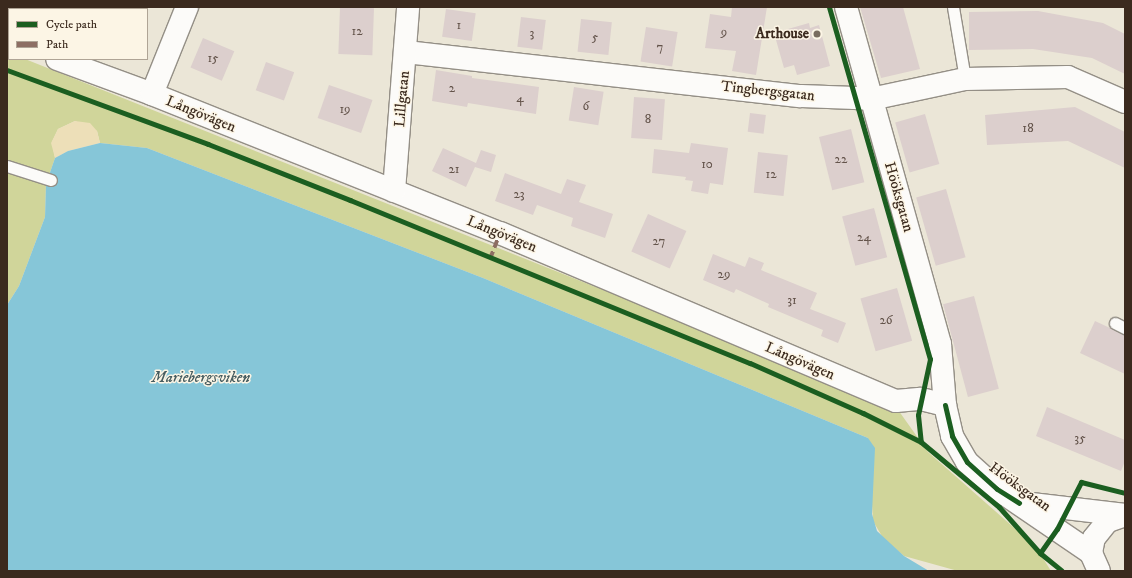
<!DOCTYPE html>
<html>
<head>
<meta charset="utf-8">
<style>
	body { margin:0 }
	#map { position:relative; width:1132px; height:578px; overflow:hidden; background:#ebe6d7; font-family:"IM FELL DW Pica",serif }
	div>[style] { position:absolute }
	.green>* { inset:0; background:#d0d59a }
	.sand>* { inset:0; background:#eddfb8 }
	.water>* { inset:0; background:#86c6d8 }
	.building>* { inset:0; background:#dccfcd; transform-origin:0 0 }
	.roads { filter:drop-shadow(1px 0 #948f86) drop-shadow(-1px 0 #948f86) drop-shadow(0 1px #948f86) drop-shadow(0 -1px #948f86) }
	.service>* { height:11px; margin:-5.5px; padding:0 5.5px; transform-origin:5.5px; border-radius:5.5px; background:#fcfbf9 }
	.minor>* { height:22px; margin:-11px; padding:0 11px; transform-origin:11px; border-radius:11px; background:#fcfbf9 }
	.tertiary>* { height:22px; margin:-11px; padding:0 11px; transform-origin:11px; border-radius:11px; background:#fcfbf9 }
	.quiet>* { height:4px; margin-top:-2px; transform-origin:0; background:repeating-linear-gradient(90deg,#8d6e63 0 8px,transparent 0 12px) }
	.cycleway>* { height:5px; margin:-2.5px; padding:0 2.5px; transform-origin:2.5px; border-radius:2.5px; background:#1b5e20 }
	.dots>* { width:11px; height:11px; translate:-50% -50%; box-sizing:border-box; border:2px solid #fcf5e5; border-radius:50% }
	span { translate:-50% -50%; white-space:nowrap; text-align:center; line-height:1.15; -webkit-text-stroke:3px #fcf5e5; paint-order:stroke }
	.number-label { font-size:13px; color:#63534a }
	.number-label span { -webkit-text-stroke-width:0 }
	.poi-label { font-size:15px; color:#3b2a1e; font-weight:700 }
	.right { translate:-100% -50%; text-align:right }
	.street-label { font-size:15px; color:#3b2a1e }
	.water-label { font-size:16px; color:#465c5f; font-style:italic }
	.frame { position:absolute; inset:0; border:8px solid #3b2a1e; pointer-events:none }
	.legend { position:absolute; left:8px; top:8px; width:140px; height:52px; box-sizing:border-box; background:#fcf5e5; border:1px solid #afa495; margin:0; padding:5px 7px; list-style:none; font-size:12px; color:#3b2a1e }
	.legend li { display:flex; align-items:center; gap:8px; height:20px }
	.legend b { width:20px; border:1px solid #afa495 }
</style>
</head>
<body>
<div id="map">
	<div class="green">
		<div style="clip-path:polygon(7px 52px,9px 59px,25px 59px,896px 407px,928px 452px,1036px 547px,1051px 571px,958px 571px,904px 556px,883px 538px,873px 521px,868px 438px,483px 278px,147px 148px,100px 143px,97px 131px,75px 121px,58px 129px,52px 142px,55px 158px,46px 184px,45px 217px,19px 286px,7px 305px)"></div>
	</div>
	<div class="sand">
		<div style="clip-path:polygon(75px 121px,90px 123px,97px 131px,100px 143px,68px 151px,55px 158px,51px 143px,58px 129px)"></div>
	</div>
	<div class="water">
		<div style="clip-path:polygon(100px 143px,147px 148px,483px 278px,868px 438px,875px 448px,872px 514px,877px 531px,904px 556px,929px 571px,7px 571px,7px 305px,19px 286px,45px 217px,46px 184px,55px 158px,68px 151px)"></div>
	</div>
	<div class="building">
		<div style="left:340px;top:7px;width:34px;height:47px;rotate:2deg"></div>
		<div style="clip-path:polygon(732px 7px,767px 7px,756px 75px,732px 71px,736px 51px,705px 48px,710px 14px,731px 17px)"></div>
		<div style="clip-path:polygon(860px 7px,903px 7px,920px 69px,881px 78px)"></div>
		<div style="left:446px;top:9px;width:30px;height:28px;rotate:8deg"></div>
		<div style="clip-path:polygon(1038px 11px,1103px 23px,1125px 34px,1125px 74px,1092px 58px,1033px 49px,969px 50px,969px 12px)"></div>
		<div style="left:521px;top:17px;width:25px;height:30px;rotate:7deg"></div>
		<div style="left:581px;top:19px;width:31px;height:33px;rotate:6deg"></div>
		<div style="clip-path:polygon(809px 23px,810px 28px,819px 25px,830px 66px,797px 75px,794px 65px,784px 68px,774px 33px)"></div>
		<div style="left:646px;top:27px;width:32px;height:35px;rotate:9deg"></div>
		<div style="left:203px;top:38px;width:34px;height:32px;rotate:23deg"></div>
		<div style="left:266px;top:62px;width:30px;height:30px;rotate:20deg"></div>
		<div style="clip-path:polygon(436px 70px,472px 76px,472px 78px,539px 87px,536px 114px,468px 103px,467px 107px,432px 101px)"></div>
		<div style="left:329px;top:85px;width:46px;height:35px;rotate:19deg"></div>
		<div style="left:574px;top:87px;width:30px;height:34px;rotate:9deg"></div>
		<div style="left:634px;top:97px;width:31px;height:41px;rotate:4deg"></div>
		<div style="clip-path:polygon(1075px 107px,1125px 132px,1125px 168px,1068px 141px,987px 145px,985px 115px)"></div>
		<div style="left:750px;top:113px;width:16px;height:19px;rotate:7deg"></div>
		<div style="left:925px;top:114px;width:52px;height:31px;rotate:74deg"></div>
		<div style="left:851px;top:129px;width:55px;height:33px;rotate:76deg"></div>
		<div style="clip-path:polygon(691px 143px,728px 148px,723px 185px,710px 183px,708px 194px,691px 191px,693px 181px,685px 180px,686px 177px,652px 173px,654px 149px,689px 153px)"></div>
		<div style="clip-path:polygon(443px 148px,476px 163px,481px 150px,496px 155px,491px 172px,475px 167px,466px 187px,432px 171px)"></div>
		<div style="left:758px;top:152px;width:30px;height:41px;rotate:6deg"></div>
		<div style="clip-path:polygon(505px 173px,561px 194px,567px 179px,586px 185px,579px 202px,613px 214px,605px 238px,571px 226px,573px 218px,537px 205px,533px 215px,495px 201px)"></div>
		<div style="left:946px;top:189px;width:71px;height:31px;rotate:74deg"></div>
		<div style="left:874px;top:208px;width:51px;height:33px;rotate:75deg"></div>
		<div style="left:648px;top:214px;width:42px;height:41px;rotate:24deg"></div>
		<div style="clip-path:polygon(713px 254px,745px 267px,749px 257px,764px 263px,761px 270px,817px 293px,810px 309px,846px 323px,838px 343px,821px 336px,823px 330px,768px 307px,769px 304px,736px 289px,734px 293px,703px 280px)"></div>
		<div style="left:897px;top:288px;width:55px;height:38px;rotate:74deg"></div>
		<div style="left:974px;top:296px;width:96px;height:32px;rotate:75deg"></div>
		<div style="clip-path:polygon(1095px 321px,1125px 335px,1125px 374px,1080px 353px)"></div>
		<div style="clip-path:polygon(1047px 407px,1125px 440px,1125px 461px,1121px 471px,1036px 436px)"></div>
	</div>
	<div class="roads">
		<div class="service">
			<div style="left:953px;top:7px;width:73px;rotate:80.5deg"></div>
			<div style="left:7px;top:166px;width:46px;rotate:17.7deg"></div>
			<div style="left:1115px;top:323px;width:11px;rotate:27deg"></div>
		</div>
		<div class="minor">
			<div style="left:7px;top:40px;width:2px;rotate:27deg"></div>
			<div style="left:406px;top:52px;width:397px;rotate:6.4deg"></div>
			<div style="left:801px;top:96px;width:54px;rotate:2.1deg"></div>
			<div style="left:855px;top:98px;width:16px;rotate:4deg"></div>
			<div style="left:871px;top:99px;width:96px;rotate:-12deg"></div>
			<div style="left:965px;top:79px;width:103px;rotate:-1.1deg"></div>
			<div style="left:1068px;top:77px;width:62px;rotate:23.7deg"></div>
			<div style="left:57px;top:59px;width:101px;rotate:20.2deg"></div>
			<div style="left:152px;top:94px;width:375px;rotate:21.8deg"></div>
			<div style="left:500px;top:233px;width:430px;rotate:23deg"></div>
			<div style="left:896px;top:401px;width:25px;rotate:-5deg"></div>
			<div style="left:921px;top:399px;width:25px;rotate:14deg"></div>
			<div style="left:152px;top:94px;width:94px;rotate:-68.1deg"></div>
			<div style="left:394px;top:191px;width:185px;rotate:-85.6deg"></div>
		</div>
		<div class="tertiary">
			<div style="left:846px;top:7px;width:350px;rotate:74.4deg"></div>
			<div style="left:940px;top:344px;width:61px;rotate:85.3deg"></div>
			<div style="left:945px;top:405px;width:32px;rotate:77deg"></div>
			<div style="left:952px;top:436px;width:30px;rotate:60deg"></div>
			<div style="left:967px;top:462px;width:40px;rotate:42deg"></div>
			<div style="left:997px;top:489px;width:114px;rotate:34.2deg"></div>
			<div style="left:1023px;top:503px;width:103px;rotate:6.7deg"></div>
			<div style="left:1099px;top:571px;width:20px;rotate:-114deg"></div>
			<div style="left:1091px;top:553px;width:15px;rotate:-79deg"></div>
			<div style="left:1094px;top:538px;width:22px;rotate:-51deg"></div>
			<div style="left:1108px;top:521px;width:18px;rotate:-19deg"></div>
		</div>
	</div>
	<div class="quiet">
		<div style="left:490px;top:259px;width:28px;rotate:-69deg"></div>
	</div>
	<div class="cycleway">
		<div style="left:829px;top:7px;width:366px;rotate:74deg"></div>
		<div style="left:930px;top:359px;width:57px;rotate:102.1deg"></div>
		<div style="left:918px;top:415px;width:27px;rotate:84deg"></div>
		<div style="left:7px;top:70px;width:214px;rotate:20.2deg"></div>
		<div style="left:208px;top:144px;width:153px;rotate:21.5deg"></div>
		<div style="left:350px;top:200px;width:432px;rotate:22.2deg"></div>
		<div style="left:750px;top:363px;width:124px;rotate:23.9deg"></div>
		<div style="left:863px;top:413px;width:65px;rotate:26.6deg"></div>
		<div style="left:921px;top:442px;width:102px;rotate:39.8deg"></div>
		<div style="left:999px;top:507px;width:62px;rotate:48.3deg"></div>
		<div style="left:1040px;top:553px;width:28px;rotate:39deg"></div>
		<div style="left:945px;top:405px;width:32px;rotate:77deg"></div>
		<div style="left:952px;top:436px;width:30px;rotate:60deg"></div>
		<div style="left:967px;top:462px;width:40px;rotate:42deg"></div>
		<div style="left:997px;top:489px;width:26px;rotate:32deg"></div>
		<div style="left:1040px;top:553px;width:29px;rotate:-55deg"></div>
		<div style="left:1057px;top:529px;width:53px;rotate:-62.9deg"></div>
		<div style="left:1081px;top:482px;width:45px;rotate:14deg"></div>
	</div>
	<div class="dots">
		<div style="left:817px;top:34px;background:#796c5f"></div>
	</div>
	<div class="number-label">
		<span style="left:459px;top:25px">1</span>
		<span style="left:357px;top:31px">12</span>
		<span style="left:724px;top:32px">9</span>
		<span style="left:532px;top:33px">3</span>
		<span style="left:595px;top:37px">5</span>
		<span style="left:660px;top:47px">7</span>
		<span style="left:213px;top:58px">15</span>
		<span style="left:452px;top:88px">2</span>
		<span style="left:520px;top:98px">4</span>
		<span style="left:586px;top:106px">6</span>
		<span style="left:345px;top:109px">19</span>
		<span style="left:648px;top:119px">8</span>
		<span style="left:1028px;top:128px">18</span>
		<span style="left:841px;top:159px">22</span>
		<span style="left:707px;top:164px">10</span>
		<span style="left:454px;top:169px">21</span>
		<span style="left:771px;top:174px">12</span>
		<span style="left:519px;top:194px">23</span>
		<span style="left:864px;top:237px">24</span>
		<span style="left:659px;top:241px">27</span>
		<span style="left:724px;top:274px">29</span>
		<span style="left:792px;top:300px">31</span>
		<span style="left:886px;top:320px">26</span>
		<span style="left:1080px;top:438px">35</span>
	</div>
	<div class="poi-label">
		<span class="right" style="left:809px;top:34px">Arthouse</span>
	</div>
	<div class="street-label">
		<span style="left:768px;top:91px;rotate:6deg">Tingbergsgatan</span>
		<span style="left:402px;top:99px;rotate:-85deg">Lillgatan</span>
		<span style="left:201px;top:114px;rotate:22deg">Långövägen</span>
		<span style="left:899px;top:197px;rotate:74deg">Hööksgatan</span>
		<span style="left:502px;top:234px;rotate:22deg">Långövägen</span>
		<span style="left:800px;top:361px;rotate:23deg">Långövägen</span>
		<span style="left:1020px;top:487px;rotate:36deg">Hööksgatan</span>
	</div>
	<div class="water-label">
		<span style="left:201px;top:377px">Mariebergsviken</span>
	</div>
	<div class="frame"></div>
	<ul class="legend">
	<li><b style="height:5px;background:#1b5e20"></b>Cycle path</li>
	<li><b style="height:5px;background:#8d6e63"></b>Path</li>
	</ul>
</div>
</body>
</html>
